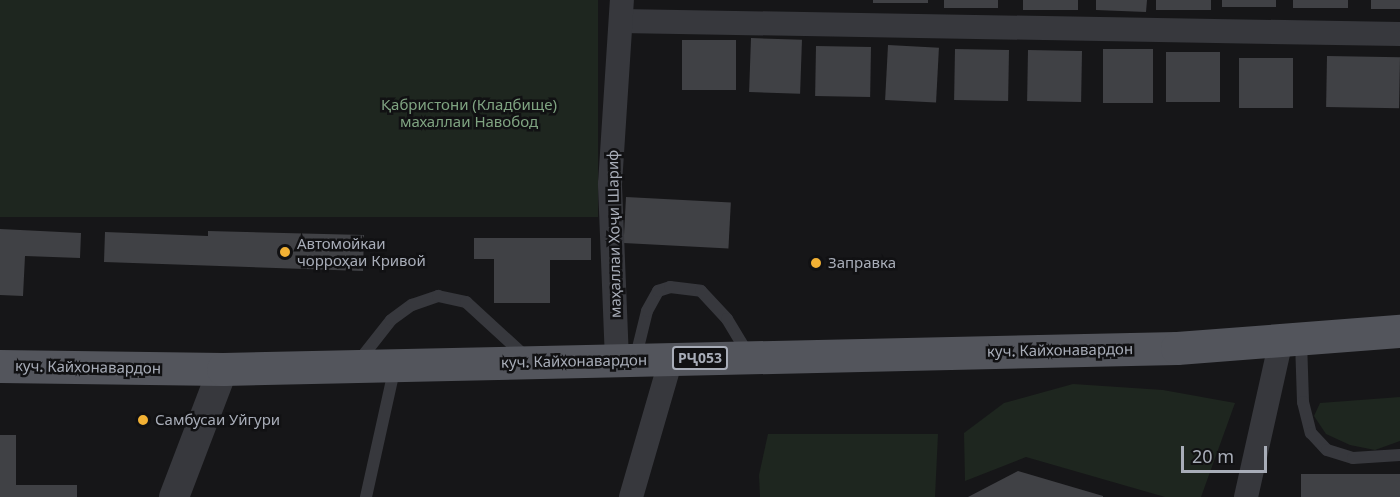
<!DOCTYPE html>
<html>
<head>
<meta charset="utf-8">
<style>
	body { margin:0 }
	#map { position:relative; width:1400px; height:497px; overflow:hidden; background:#161618; font-family:"Noto Sans",sans-serif }
	div>[style] { position:absolute }
	.green>* { inset:0; background:#1e261f; transform-origin:0 0 }
	.building>* { inset:0; background:#404145; transform-origin:0 0 }
	.service>* { height:12px; margin:-6px; padding:0 6px; transform-origin:6px; border-radius:6px; background:#37383d }
	.minor>* { height:24px; margin:-12px; padding:0 12px; transform-origin:12px; border-radius:12px; background:#37383d }
	.tertiary>* { height:30px; margin:-15px; padding:0 15px; transform-origin:15px; border-radius:15px; background:#37383d }
	.primary>* { height:33px; margin:-16.5px; padding:0 16.5px; transform-origin:16.5px; border-radius:16.5px; background:#53555c }
	.dots>* { width:16px; height:16px; translate:-50% -50%; box-sizing:border-box; border:3px solid #111113; border-radius:50% }
	span { translate:-50% -50%; white-space:nowrap; text-align:center; line-height:1.15; -webkit-text-stroke:5px #111113; paint-order:stroke }
	.shield-label span { padding:2px 4px; background:#111113; border:2px solid; border-radius:4px; -webkit-text-stroke-width:0 }
	.shield-label { font-size:14px; color:#a8adb8; font-weight:700 }
	.park-label { font-size:15px; color:#7fa381 }
	.street-label { font-size:15px; color:#a8adb8 }
	.poi-label { font-size:15px; color:#a8adb8 }
	.left { translate:0 -50%; text-align:left }
	.scale { position:absolute; left:1181px; top:446px; width:86px; height:27px; box-sizing:border-box; border:3px solid #a8adb8; border-top:0; padding-left:8px; font-size:18px; line-height:21px; white-space:nowrap; color:#a8adb8; -webkit-text-stroke:4px #111113; paint-order:stroke }
</style>
</head>
<body>
<div id="map">
	<div class="green">
		<div style="left:0;top:0;width:598px;height:217px"></div>
		<div style="clip-path:polygon(1073px 384px,1163px 390px,1235px 403px,1201px 497px,1165px 497px,1026px 457px,965px 481px,964px 433px,1004px 403px)"></div>
		<div style="clip-path:polygon(1400px 397px,1400px 441px,1375px 450px,1350px 445px,1326px 434px,1314px 416px,1320px 403px)"></div>
		<div style="clip-path:polygon(768px 434px,938px 434px,935px 497px,760px 497px,759px 475px)"></div>
	</div>
	<div class="building">
		<div style="left:873px;top:0;width:55px;height:3px"></div>
		<div style="left:944px;top:0;width:54px;height:8px"></div>
		<div style="left:1023px;top:0;width:55px;height:10px"></div>
		<div style="clip-path:polygon(1096px 0,1147px 0,1146px 12px,1096px 10px)"></div>
		<div style="left:1156px;top:0;width:55px;height:10px"></div>
		<div style="left:1222px;top:0;width:54px;height:7px"></div>
		<div style="left:1293px;top:0;width:55px;height:8px"></div>
		<div style="left:1371px;top:0;width:29px;height:9px"></div>
		<div style="left:751px;top:38px;width:51px;height:54px;rotate:2deg"></div>
		<div style="left:682px;top:40px;width:54px;height:50px"></div>
		<div style="left:888px;top:45px;width:51px;height:55px;rotate:3deg"></div>
		<div style="left:816px;top:46px;width:55px;height:50px;rotate:1deg"></div>
		<div style="left:955px;top:49px;width:54px;height:51px;rotate:1deg"></div>
		<div style="left:1103px;top:49px;width:50px;height:54px"></div>
		<div style="left:1028px;top:50px;width:54px;height:51px;rotate:1deg"></div>
		<div style="left:1166px;top:52px;width:54px;height:50px"></div>
		<div style="left:1327px;top:56px;width:73px;height:51px;rotate:1deg"></div>
		<div style="left:1239px;top:58px;width:54px;height:50px"></div>
		<div style="left:626px;top:197px;width:105px;height:46px;rotate:3deg"></div>
		<div style="clip-path:polygon(0 229px,81px 233px,80px 258px,25px 256px,23px 296px,0 295px)"></div>
		<div style="clip-path:polygon(208px 231px,364px 235px,363px 271px,104px 262px,105px 232px,208px 236px)"></div>
		<div style="clip-path:polygon(474px 238px,591px 238px,591px 260px,550px 260px,550px 303px,494px 303px,494px 259px,474px 259px)"></div>
		<div style="clip-path:polygon(0 435px,16px 435px,16px 485px,77px 485px,77px 497px,0 497px)"></div>
		<div style="clip-path:polygon(1018px 471px,1103px 496px,1103px 497px,968px 497px)"></div>
		<div style="left:1301px;top:474px;width:99px;height:23px"></div>
	</div>
	<div class="service">
		<div style="left:1301px;top:341px;width:61px;rotate:88.1deg"></div>
		<div style="left:1303px;top:402px;width:32px;rotate:76deg"></div>
		<div style="left:1311px;top:433px;width:23px;rotate:47deg"></div>
		<div style="left:1327px;top:450px;width:27px;rotate:17deg"></div>
		<div style="left:1353px;top:458px;width:47px;rotate:-3.7deg"></div>
		<div style="left:635px;top:360px;width:50px;rotate:-76.2deg"></div>
		<div style="left:647px;top:311px;width:23px;rotate:-61deg"></div>
		<div style="left:658px;top:291px;width:13px;rotate:-18deg"></div>
		<div style="left:670px;top:287px;width:31px;rotate:7deg"></div>
		<div style="left:701px;top:291px;width:38px;rotate:47deg"></div>
		<div style="left:727px;top:319px;width:41px;rotate:59deg"></div>
		<div style="left:358px;top:362px;width:53px;rotate:-51.8deg"></div>
		<div style="left:391px;top:320px;width:26px;rotate:-36deg"></div>
		<div style="left:412px;top:305px;width:28px;rotate:-19deg"></div>
		<div style="left:438px;top:296px;width:29px;rotate:12deg"></div>
		<div style="left:466px;top:302px;width:81px;rotate:42.5deg"></div>
		<div style="left:366px;top:497px;width:134px;rotate:-77.5deg"></div>
	</div>
	<div class="minor">
		<div style="left:621px;top:21px;width:779px;rotate:0.96deg"></div>
		<div style="left:617px;top:360px;width:176px;rotate:-92.3deg"></div>
		<div style="left:610px;top:184px;width:184px;rotate:-86.3deg"></div>
		<div style="left:631px;top:497px;width:144px;rotate:-73.8deg"></div>
		<div style="left:1246px;top:497px;width:161px;rotate:-77.4deg"></div>
	</div>
	<div class="tertiary">
		<div style="left:174px;top:497px;width:137px;rotate:-69.1deg"></div>
	</div>
	<div class="primary">
		<div style="left:0;top:366px;width:223px;rotate:0.8deg"></div>
		<div style="left:223px;top:369px;width:954px;rotate:-1.26deg"></div>
		<div style="left:1177px;top:348px;width:224px;rotate:-4.4deg"></div>
	</div>
	<div class="dots">
		<div style="left:285px;top:252px;background:#f2b134"></div>
		<div style="left:816px;top:263px;background:#f2b134"></div>
		<div style="left:143px;top:420px;background:#f2b134"></div>
	</div>
	<div class="shield-label">
		<span style="left:700px;top:358px">РҶ053</span>
	</div>
	<div class="park-label">
		<span style="left:469px;top:113px">Қабристони (Кладбище)<br>махаллаи Навобод</span>
	</div>
	<div class="street-label">
		<span style="left:614px;top:234px;rotate:-91deg">маҳаллаи Хоҷи Шариф</span>
		<span style="left:1060px;top:350px;rotate:-1deg">куч. Кайхонавардон</span>
		<span style="left:574px;top:361px;rotate:-1deg">куч. Кайхонавардон</span>
		<span style="left:88px;top:367px;rotate:1deg">куч. Кайхонавардон</span>
	</div>
	<div class="poi-label">
		<span class="left" style="left:297px;top:252px">Автомойкаи<br>чорроҳаи Кривой</span>
		<span class="left" style="left:828px;top:263px">Заправка</span>
		<span class="left" style="left:155px;top:420px">Самбусаи Уйгури</span>
	</div>
	<div class="scale">20 m</div>
</div>
</body>
</html>
